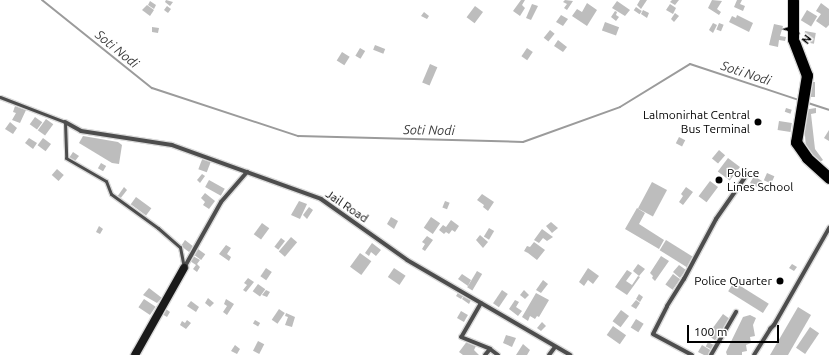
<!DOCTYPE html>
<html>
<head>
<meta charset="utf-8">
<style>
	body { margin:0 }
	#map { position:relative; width:829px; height:355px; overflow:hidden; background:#fff; font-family:Ubuntu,sans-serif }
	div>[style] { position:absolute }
	.stream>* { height:2px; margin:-1px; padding:0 1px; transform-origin:1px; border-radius:1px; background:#9b9b9b }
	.building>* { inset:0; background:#bdbdbd; transform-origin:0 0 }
	.roads { filter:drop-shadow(1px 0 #dbdbdb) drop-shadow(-1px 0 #dbdbdb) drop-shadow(0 1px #dbdbdb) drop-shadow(0 -1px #dbdbdb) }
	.lane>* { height:3px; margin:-1.5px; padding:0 1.5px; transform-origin:1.5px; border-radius:1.5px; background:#4d4d4d }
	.street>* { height:4px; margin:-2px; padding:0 2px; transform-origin:2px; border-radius:2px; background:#4d4d4d }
	.secondary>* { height:8px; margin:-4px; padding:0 4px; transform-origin:4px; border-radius:4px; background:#1a1a1a }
	.highway>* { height:11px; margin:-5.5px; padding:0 5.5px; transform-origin:5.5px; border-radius:5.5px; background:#000 }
	.dots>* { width:11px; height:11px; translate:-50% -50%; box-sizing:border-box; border:2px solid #fff; border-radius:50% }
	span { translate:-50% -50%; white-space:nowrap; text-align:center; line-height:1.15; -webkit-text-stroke:3px #fff; paint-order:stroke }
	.poi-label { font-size:12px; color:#000 }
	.right { translate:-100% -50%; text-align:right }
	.left { translate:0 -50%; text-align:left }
	.street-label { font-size:12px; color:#000 }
	.water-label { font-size:13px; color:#3c3c3c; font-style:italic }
	.north { position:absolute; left:777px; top:12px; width:40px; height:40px; -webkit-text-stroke:3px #fff; paint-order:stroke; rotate:127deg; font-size:11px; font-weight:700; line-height:16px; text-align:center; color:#000 }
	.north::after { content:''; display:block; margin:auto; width:14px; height:18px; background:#000; clip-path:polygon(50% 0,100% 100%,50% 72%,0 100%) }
	.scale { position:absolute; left:687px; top:325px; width:92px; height:18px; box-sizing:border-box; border:2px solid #000; border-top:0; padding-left:5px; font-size:12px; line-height:14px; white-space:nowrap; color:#000; -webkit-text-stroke:3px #fff; paint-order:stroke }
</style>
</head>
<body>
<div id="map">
	<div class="stream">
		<div style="left:42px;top:0;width:141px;rotate:38.7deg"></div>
		<div style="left:152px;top:88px;width:154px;rotate:18.2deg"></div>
		<div style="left:298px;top:136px;width:225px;rotate:1.5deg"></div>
		<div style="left:523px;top:142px;width:103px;rotate:-19.8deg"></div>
		<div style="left:620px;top:107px;width:82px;rotate:-31.6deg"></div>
		<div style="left:690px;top:64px;width:115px;rotate:18.3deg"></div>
		<div style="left:805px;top:102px;width:25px;rotate:18deg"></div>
	</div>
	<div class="building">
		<div style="clip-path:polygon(166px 0,173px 2px,170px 6px,165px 2px)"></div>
		<div style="clip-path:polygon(521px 0,525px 0,522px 5px,525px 8px,520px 16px,513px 11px)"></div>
		<div style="clip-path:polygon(565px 0,573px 1px,567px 10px,564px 8px,567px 4px,563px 2px)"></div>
		<div style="clip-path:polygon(640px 0,647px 0,641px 9px,637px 5px)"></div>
		<div style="clip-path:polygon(672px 0,679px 0,675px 5px,670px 2px)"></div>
		<div style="clip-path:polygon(712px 0,722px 1px,717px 9px,721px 12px,719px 15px,708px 8px)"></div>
		<div style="clip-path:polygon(737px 0,742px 0,740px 4px,745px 6px,743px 11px,734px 7px)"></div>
		<div style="clip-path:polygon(150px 1px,156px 5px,154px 9px,148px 5px)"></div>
		<div style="clip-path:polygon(617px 1px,630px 10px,625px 16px,612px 8px)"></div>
		<div style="clip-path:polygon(587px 3px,597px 10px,587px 26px,572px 16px,577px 9px,582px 12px)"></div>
		<div style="clip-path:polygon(821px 3px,829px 9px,829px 25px,826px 28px,816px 21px,821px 14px,816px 11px)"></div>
		<div style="clip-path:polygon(532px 4px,538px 6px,531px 20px,526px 18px)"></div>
		<div style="clip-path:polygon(670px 4px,676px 8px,673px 14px,666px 10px)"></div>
		<div style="clip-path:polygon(147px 5px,154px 10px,150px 16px,142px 10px)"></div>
		<div style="left:167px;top:6px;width:5px;height:5px;rotate:37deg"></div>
		<div style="left:475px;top:6px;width:10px;height:14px;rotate:37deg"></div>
		<div style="left:636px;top:7px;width:7px;height:4px;rotate:34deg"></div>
		<div style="clip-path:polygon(643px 10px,649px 13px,647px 18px,641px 14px)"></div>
		<div style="left:807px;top:10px;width:12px;height:12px;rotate:31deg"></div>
		<div style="clip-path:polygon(615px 11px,617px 12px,616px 15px,619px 17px,616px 21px,611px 17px)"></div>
		<div style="clip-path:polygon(424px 12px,429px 16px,427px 19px,421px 16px)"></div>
		<div style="clip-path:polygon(675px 13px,679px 16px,674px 22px,671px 19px)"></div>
		<div style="clip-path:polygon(561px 15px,568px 19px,563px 26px,556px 22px)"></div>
		<div style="clip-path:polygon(737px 15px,753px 23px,749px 32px,729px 22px,732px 16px,736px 18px)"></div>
		<div style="left:605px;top:22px;width:15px;height:9px;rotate:20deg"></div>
		<div style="clip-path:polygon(713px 23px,717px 25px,713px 33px,709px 30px)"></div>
		<div style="left:719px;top:23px;width:5px;height:7px;rotate:22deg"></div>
		<div style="clip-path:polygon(774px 24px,783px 26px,780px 36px,786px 37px,785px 41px,779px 40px,778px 47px,769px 45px)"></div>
		<div style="clip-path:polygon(152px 27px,159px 28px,158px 33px,152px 32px)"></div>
		<div style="left:550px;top:30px;width:6px;height:10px;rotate:39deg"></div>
		<div style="left:805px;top:31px;width:11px;height:11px;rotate:10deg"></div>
		<div style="clip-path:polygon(558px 40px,567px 47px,563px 52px,554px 46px)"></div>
		<div style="left:375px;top:45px;width:11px;height:5px;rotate:22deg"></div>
		<div style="left:360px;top:48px;width:6px;height:9px;rotate:31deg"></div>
		<div style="left:527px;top:48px;width:7px;height:10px;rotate:34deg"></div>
		<div style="left:342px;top:52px;width:9px;height:10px;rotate:32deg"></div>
		<div style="left:430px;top:64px;width:8px;height:20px;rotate:23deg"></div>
		<div style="left:805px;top:82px;width:10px;height:15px"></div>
		<div style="clip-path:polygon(15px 106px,26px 110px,20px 123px,12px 120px,16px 113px,13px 112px)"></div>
		<div style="left:786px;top:108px;width:6px;height:4px;rotate:18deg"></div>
		<div style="clip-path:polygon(816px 108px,816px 113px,811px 114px,815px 149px,823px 160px,817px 164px,806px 148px,803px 110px)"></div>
		<div style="left:35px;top:117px;width:9px;height:9px;rotate:36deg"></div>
		<div style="left:46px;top:119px;width:9px;height:14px;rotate:36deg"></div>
		<div style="left:779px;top:121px;width:13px;height:9px;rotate:9deg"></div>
		<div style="clip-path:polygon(10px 122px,17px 128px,13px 134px,5px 129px)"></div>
		<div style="clip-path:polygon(829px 130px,829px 141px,824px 138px)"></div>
		<div style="clip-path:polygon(83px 136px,118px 142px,122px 145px,119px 164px,112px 163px,79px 143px)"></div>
		<div style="left:679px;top:137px;width:7px;height:7px;rotate:27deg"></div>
		<div style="clip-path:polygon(29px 138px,37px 143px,33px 149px,25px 143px)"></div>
		<div style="left:43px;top:138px;width:10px;height:9px;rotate:37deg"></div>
		<div style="left:719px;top:150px;width:8px;height:11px;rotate:40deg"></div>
		<div style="clip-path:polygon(73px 152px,79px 156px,75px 161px,69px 158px)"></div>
		<div style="left:203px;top:157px;width:9px;height:13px;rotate:21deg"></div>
		<div style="left:728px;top:158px;width:15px;height:17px;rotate:37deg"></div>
		<div style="left:101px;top:163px;width:6px;height:6px;rotate:31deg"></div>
		<div style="left:57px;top:169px;width:9px;height:8px;rotate:41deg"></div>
		<div style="left:767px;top:173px;width:8px;height:8px;rotate:23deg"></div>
		<div style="clip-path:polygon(202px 174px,205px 176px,200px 183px,197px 180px)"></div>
		<div style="clip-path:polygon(754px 176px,762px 181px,759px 188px,750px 183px)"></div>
		<div style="left:209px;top:180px;width:18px;height:8px;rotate:29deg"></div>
		<div style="left:710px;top:181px;width:10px;height:19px;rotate:37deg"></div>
		<div style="left:652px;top:182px;width:17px;height:30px;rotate:28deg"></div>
		<div style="clip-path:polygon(124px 187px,127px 190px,120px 199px,117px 197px)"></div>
		<div style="clip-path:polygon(686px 187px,693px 192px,683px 205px,679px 202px,683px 196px,681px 194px)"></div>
		<div style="clip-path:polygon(205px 193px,215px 201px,209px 209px,203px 205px,205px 202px,201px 198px)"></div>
		<div style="clip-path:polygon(482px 194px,494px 202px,488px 211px,483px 207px,484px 205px,477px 200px)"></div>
		<div style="left:136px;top:197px;width:19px;height:9px;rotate:36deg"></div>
		<div style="clip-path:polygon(299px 201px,307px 204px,300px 219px,291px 215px)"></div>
		<div style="left:445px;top:201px;width:5px;height:7px;rotate:22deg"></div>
		<div style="clip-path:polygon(309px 207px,313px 210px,307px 219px,303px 215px)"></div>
		<div style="clip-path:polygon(637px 208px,645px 213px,639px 224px,664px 240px,659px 249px,625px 229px)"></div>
		<div style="clip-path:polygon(391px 217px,398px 221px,394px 229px,387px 224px)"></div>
		<div style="left:431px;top:217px;width:11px;height:13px;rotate:34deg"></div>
		<div style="clip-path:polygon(451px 220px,459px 226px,455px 232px,452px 230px,449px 234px,446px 232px,444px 234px,439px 230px,443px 225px,446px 227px)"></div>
		<div style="clip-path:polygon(551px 222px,558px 228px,552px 233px,546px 226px)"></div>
		<div style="left:262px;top:223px;width:9px;height:14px;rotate:36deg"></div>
		<div style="clip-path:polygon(99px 226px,103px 229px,100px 234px,96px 232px)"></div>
		<div style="left:489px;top:228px;width:6px;height:10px;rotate:31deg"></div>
		<div style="clip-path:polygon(542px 229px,553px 237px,547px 241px,543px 238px,539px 243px,534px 240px)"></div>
		<div style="clip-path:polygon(480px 235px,488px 242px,483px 248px,476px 240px)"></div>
		<div style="clip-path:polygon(427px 236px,433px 240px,425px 251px,422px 249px,425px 244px,422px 242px)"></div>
		<div style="left:291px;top:237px;width:8px;height:19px;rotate:40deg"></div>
		<div style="left:281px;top:238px;width:5px;height:11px;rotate:37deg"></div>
		<div style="clip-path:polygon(185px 240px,194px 247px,189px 252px,181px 246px)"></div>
		<div style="left:666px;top:240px;width:34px;height:12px;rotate:32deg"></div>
		<div style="clip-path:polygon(534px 242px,545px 250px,537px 260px,528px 253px,531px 248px,528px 253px,524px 251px,527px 246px,530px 247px)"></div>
		<div style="clip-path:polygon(372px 243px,381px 250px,376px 256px,371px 252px,369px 256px,365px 253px)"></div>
		<div style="clip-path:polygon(226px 245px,231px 248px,227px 254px,231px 257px,229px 261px,219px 254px)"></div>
		<div style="left:198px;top:249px;width:9px;height:7px;rotate:36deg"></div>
		<div style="left:360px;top:253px;width:14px;height:17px;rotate:36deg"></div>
		<div style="clip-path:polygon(193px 256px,200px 260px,197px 264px,200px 267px,197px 272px,193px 269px,196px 265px,190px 261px)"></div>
		<div style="clip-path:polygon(661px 256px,669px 261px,655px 281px,652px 278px,653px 276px,650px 273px)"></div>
		<div style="clip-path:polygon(638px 264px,645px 269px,639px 276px,633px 271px)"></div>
		<div style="clip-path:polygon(792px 264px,797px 267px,794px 271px,789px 268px)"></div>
		<div style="clip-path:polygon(679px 265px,686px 270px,680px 278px,673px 272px)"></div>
		<div style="left:266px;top:268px;width:7px;height:10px;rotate:34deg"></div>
		<div style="left:394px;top:268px;width:14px;height:11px;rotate:34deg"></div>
		<div style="clip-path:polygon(588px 268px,599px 276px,593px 284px,588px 280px,584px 286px,579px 282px)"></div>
		<div style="clip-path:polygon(627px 270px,632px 273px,626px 281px,632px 285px,638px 276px,640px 277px,627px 295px,615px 287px)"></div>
		<div style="left:477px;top:271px;width:6px;height:19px;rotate:31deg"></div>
		<div style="clip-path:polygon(462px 274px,471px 280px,468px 286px,458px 279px)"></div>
		<div style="left:673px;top:274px;width:9px;height:13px;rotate:36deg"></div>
		<div style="clip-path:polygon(248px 278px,254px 282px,246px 292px,243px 290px,247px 285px,244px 283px)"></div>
		<div style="clip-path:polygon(543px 280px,548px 284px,541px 293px,536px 290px)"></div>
		<div style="left:734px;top:282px;width:41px;height:11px;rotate:32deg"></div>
		<div style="left:258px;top:284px;width:9px;height:9px;rotate:36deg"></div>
		<div style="clip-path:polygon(149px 288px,162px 298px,157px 303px,143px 295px)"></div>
		<div style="clip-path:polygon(266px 290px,270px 292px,267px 297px,262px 295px)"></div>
		<div style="left:502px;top:290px;width:7px;height:16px;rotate:34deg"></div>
		<div style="clip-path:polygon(524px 290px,529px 295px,525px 299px,520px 295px)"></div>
		<div style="clip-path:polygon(459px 291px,465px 294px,461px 299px,456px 296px)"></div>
		<div style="clip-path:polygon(536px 293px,549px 300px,539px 317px,537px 316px,535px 319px,530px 316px,528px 321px,522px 317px)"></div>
		<div style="clip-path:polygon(639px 294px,643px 297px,640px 302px,636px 299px)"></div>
		<div style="clip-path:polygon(464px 296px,471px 300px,469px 304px,462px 299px)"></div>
		<div style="clip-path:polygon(208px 298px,214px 303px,210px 307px,205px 303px)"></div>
		<div style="left:144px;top:299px;width:14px;height:10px;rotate:34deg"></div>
		<div style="clip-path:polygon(226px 299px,234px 304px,227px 315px,223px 312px,227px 306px,224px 304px)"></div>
		<div style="clip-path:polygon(515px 300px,519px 302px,516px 307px,522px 311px,518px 316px,509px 309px)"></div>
		<div style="clip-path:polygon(636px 300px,640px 303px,636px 309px,631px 306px)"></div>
		<div style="clip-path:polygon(191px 301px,199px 307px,196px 312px,187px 306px)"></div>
		<div style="clip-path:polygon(798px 307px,811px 315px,788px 355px,770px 355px)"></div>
		<div style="clip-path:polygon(166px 309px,170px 312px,167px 317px,162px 314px)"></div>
		<div style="left:279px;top:309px;width:7px;height:13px;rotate:34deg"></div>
		<div style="left:621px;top:310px;width:10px;height:14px;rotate:37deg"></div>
		<div style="left:461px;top:311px;width:8px;height:8px;rotate:30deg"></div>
		<div style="clip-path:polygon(286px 313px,295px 317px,292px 327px,285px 325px,288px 317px,285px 316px)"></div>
		<div style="left:723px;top:314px;width:9px;height:26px;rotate:36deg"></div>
		<div style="clip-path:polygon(750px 315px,756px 318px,753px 325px,755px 336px,750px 337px,751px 343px,746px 345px,747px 351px,742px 352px,742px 355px,727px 355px,726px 352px,743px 317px)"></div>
		<div style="left:636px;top:319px;width:9px;height:10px;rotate:32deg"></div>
		<div style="clip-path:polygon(187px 320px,191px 323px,186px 329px,180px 325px,182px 321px,185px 323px)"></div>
		<div style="left:255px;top:320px;width:6px;height:4px;rotate:31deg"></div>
		<div style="clip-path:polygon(542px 322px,546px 326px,541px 331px,537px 328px)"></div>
		<div style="left:613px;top:326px;width:16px;height:11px;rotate:35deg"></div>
		<div style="left:810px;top:327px;width:11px;height:25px;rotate:34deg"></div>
		<div style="clip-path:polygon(506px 335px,516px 338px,512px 347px,503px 343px)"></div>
		<div style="clip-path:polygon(468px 340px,476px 346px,474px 350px,479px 355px,463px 355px,459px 352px)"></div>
		<div style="left:258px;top:341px;width:7px;height:11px;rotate:27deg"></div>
		<div style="left:708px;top:342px;width:7px;height:5px;rotate:27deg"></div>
		<div style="clip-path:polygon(523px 344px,530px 350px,527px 355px,516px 355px)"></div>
		<div style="clip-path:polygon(235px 345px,240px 349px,237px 354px,231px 351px)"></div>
		<div style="clip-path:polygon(702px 345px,712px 351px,710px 355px,704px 355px,698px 352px)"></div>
	</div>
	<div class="roads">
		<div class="lane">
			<div style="left:0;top:97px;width:70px;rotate:21deg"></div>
			<div style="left:65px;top:122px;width:36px;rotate:88deg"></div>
			<div style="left:66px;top:158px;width:46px;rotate:29.9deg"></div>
			<div style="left:106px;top:181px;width:14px;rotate:69deg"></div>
			<div style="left:111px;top:194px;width:58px;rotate:35.9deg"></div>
			<div style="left:158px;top:228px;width:29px;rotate:41deg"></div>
			<div style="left:180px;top:247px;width:21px;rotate:79deg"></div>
		</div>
		<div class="street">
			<div style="left:65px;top:122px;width:18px;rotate:29deg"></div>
			<div style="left:81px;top:131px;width:92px;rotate:8.7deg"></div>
			<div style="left:172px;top:145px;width:158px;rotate:19.9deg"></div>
			<div style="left:321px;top:199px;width:105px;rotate:35.3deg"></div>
			<div style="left:407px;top:260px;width:189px;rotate:30.2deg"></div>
			<div style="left:184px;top:268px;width:76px;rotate:-60.7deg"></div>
			<div style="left:221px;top:202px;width:40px;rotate:-49deg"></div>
			<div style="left:481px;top:303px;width:39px;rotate:120deg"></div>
			<div style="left:461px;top:337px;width:31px;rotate:22deg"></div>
			<div style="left:490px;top:349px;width:10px;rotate:37deg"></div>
			<div style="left:485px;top:355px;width:8px;rotate:-50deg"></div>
			<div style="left:549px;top:355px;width:10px;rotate:-53deg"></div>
			<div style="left:692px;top:355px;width:44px;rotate:-151.7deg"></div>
			<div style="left:653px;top:334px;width:31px;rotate:-63deg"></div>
			<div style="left:667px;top:306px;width:32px;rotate:-58deg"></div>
			<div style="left:684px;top:279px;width:68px;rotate:-61.9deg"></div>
			<div style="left:716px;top:219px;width:56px;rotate:-55.2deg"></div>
			<div style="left:711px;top:355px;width:50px;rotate:-59.8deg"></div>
			<div style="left:754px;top:355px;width:31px;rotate:-58deg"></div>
			<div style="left:770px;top:329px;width:6px;rotate:-45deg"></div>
			<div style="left:774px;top:325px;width:112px;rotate:-60.4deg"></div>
		</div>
		<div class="secondary">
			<div style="left:135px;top:355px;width:100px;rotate:-60.6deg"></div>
		</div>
		<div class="highway">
			<div style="left:793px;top:0;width:39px;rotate:90deg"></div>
			<div style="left:793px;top:39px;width:39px;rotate:69deg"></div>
			<div style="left:807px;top:75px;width:68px;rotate:99.3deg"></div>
			<div style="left:796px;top:142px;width:19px;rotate:55deg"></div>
			<div style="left:807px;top:158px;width:30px;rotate:42deg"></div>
		</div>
	</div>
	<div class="dots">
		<div style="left:758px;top:122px;background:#000"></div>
		<div style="left:719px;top:180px;background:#000"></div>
		<div style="left:780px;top:281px;background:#000"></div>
	</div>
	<div class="poi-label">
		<span class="right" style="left:750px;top:122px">Lalmonirhat Central<br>Bus Terminal</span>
		<span class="left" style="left:727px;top:180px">Police<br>Lines School</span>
		<span class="right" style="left:772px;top:281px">Police Quarter</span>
	</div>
	<div class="street-label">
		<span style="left:347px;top:206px;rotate:34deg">Jail Road</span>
	</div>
	<div class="water-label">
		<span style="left:117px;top:49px;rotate:39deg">Soti Nodi</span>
		<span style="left:746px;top:73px;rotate:18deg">Soti Nodi</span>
		<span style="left:429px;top:130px;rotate:1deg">Soti Nodi</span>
	</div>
	<div class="north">N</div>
	<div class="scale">100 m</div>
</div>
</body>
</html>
